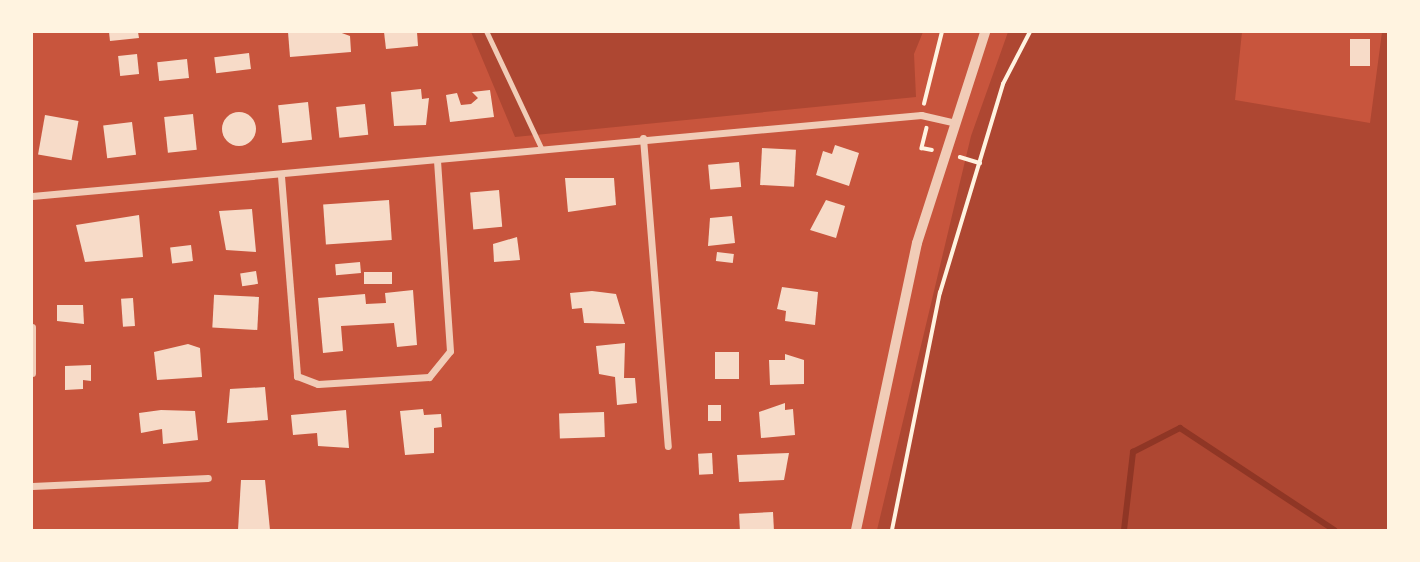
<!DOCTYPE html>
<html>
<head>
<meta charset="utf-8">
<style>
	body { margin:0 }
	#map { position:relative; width:1420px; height:562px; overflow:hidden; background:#c8553d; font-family:"Playfair Display",serif }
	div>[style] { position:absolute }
	.green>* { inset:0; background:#ae4732 }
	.stream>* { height:6px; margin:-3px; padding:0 3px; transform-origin:3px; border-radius:3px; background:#8f3625 }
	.building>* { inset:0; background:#f7dbc8; transform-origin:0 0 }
	.round { border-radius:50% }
	.path>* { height:3.5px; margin:-1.75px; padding:0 1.75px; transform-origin:1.75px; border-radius:1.75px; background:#fff3e0 }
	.service>* { height:4.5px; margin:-2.25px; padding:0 2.25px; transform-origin:2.25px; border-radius:2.25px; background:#f1ccb7 }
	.minor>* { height:7px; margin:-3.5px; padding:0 3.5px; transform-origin:3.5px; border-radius:3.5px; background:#f1ccb7 }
	.tertiary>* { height:10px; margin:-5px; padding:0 5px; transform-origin:5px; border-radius:5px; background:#f1ccb7 }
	span { translate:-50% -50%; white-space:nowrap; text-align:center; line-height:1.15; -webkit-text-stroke:7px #fff3e0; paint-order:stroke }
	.frame { position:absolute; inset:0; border:33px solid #fff3e0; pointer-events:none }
</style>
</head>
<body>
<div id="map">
	<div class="green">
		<div style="clip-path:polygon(471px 32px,923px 32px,914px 54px,916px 97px,515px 137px)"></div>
		<div style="clip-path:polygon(1008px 32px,1242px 32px,1235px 100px,1370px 123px,1382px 32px,1388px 32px,1388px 530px,877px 530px,971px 136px)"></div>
	</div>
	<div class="stream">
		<div style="left:1124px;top:530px;width:79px;rotate:-83.4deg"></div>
		<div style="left:1133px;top:452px;width:53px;rotate:-27.1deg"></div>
		<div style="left:1180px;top:428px;width:185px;rotate:33.5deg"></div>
	</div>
	<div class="building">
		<div style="clip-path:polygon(109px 32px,138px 32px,139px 38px,110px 41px)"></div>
		<div style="clip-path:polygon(288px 32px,339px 32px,350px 36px,351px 52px,290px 57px)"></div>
		<div style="clip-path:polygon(384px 32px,417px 32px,418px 46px,386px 49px)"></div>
		<div style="left:1350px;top:39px;width:20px;height:27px"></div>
		<div style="left:249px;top:53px;width:16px;height:35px;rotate:83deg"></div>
		<div style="left:137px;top:54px;width:20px;height:19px;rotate:84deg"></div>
		<div style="left:187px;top:59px;width:19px;height:30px;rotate:84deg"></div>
		<div style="clip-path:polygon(421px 89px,422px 99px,429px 98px,426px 125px,394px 126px,391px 92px)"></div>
		<div style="clip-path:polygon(490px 90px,494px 117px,450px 122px,446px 95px,457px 93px,461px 105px,471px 104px,478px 98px,472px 92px)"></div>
		<div style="left:308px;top:102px;width:38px;height:30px;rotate:84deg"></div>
		<div style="left:365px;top:104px;width:31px;height:29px;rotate:84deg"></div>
		<div class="round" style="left:222px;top:112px;width:34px;height:34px"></div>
		<div style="left:193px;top:114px;width:36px;height:29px;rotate:84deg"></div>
		<div style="left:45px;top:115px;width:34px;height:40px;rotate:10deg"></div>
		<div style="left:132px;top:122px;width:33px;height:29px;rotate:83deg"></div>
		<div style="clip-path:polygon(835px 145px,859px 153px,849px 186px,816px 175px,823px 151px,832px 154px)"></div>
		<div style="left:762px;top:148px;width:34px;height:37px;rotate:3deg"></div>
		<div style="left:739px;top:162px;width:25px;height:31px;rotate:85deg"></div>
		<div style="clip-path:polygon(565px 178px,614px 178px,616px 205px,568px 212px)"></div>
		<div style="left:499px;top:190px;width:37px;height:29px;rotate:85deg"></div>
		<div style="left:389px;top:200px;width:40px;height:66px;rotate:86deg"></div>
		<div style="clip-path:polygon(826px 200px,845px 206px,836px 238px,810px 230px)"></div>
		<div style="clip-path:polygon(252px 209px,256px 252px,226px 250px,219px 211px)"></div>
		<div style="clip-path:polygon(139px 215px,143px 257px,85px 262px,76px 225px)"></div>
		<div style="clip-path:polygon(732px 216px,735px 243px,708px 246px,710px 218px)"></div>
		<div style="clip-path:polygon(517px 237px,520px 260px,494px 262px,493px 244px)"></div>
		<div style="left:191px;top:245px;width:16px;height:21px;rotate:83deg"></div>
		<div style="left:717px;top:252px;width:17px;height:9px;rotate:7deg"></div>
		<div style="left:360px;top:262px;width:11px;height:25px;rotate:85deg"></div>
		<div style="left:256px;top:271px;width:13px;height:16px;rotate:81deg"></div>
		<div style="left:392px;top:272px;width:12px;height:28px;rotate:90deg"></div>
		<div style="clip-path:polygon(782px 287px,818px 292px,815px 325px,785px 321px,786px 311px,777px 309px)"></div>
		<div style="clip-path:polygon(413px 290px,417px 345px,397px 347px,394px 323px,341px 326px,343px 351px,323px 353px,318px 298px,365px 294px,366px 304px,386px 303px,385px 293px)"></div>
		<div style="clip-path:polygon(592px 291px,616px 294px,625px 324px,584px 323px,582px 308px,572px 309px,570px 293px)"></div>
		<div style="left:259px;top:297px;width:33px;height:45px;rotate:93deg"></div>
		<div style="left:133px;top:298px;width:28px;height:12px;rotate:86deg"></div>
		<div style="clip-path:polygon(57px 305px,83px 305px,84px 324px,57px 321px)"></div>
		<div style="clip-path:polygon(625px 343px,624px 378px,635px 378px,637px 403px,617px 405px,615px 377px,599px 374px,596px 346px)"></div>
		<div style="clip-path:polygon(188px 344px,200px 348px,202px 377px,157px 380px,154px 352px)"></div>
		<div style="left:739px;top:352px;width:27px;height:24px;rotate:90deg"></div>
		<div style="clip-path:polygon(785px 354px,804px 360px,804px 384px,770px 385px,769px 360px,785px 360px)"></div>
		<div style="clip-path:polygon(91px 365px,91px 381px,83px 380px,83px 389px,65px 390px,65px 366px)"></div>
		<div style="clip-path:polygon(265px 387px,268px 420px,227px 423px,230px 389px)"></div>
		<div style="clip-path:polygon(785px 403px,785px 410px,793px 409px,795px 435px,761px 438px,759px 412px)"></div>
		<div style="left:708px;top:405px;width:13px;height:16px"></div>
		<div style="clip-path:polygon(423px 409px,424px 415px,441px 414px,442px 427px,434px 428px,434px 453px,405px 455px,400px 411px)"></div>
		<div style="clip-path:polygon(161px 410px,195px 411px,198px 440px,163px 444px,162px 429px,141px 433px,139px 413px)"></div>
		<div style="clip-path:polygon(346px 410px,349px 448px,318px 446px,317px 433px,293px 435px,291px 415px)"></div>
		<div style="left:604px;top:412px;width:25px;height:45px;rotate:88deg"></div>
		<div style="left:712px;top:453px;width:21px;height:14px;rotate:87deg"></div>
		<div style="clip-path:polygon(789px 453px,784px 480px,739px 482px,737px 455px)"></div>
		<div style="clip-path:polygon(241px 480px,265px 480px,270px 530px,238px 530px)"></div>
		<div style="left:773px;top:512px;width:18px;height:34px;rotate:87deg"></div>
	</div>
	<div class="path">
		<div style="left:924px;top:104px;width:74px;rotate:-76deg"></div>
		<div style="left:927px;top:128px;width:21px;rotate:104deg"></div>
		<div style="left:922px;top:148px;width:10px;rotate:11deg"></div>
		<div style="left:960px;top:157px;width:21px;rotate:17deg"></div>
		<div style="left:892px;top:530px;width:242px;rotate:-78.6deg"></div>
		<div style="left:940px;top:293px;width:218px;rotate:-73.2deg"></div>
		<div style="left:1003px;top:84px;width:59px;rotate:-62.6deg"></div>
	</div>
	<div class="service">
		<div style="left:487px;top:32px;width:127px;rotate:64.8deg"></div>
	</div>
	<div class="minor">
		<div style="left:643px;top:138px;width:309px;rotate:85.4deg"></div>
		<div style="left:281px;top:176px;width:201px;rotate:85.4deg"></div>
		<div style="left:297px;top:376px;width:22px;rotate:21deg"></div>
		<div style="left:318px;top:384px;width:111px;rotate:-3.6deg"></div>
		<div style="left:429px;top:377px;width:33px;rotate:-51deg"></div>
		<div style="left:450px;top:351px;width:190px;rotate:-93.9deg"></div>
		<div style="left:32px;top:196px;width:893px;rotate:-5.21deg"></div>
		<div style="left:921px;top:115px;width:32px;rotate:13deg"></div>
		<div style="left:32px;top:327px;width:46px;rotate:90deg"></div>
		<div style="left:32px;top:486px;width:176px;rotate:-2.6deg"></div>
	</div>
	<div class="tertiary">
		<div style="left:856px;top:530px;width:293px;rotate:-78deg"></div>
		<div style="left:917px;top:243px;width:222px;rotate:-72.1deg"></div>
	</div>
	<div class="frame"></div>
</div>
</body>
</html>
